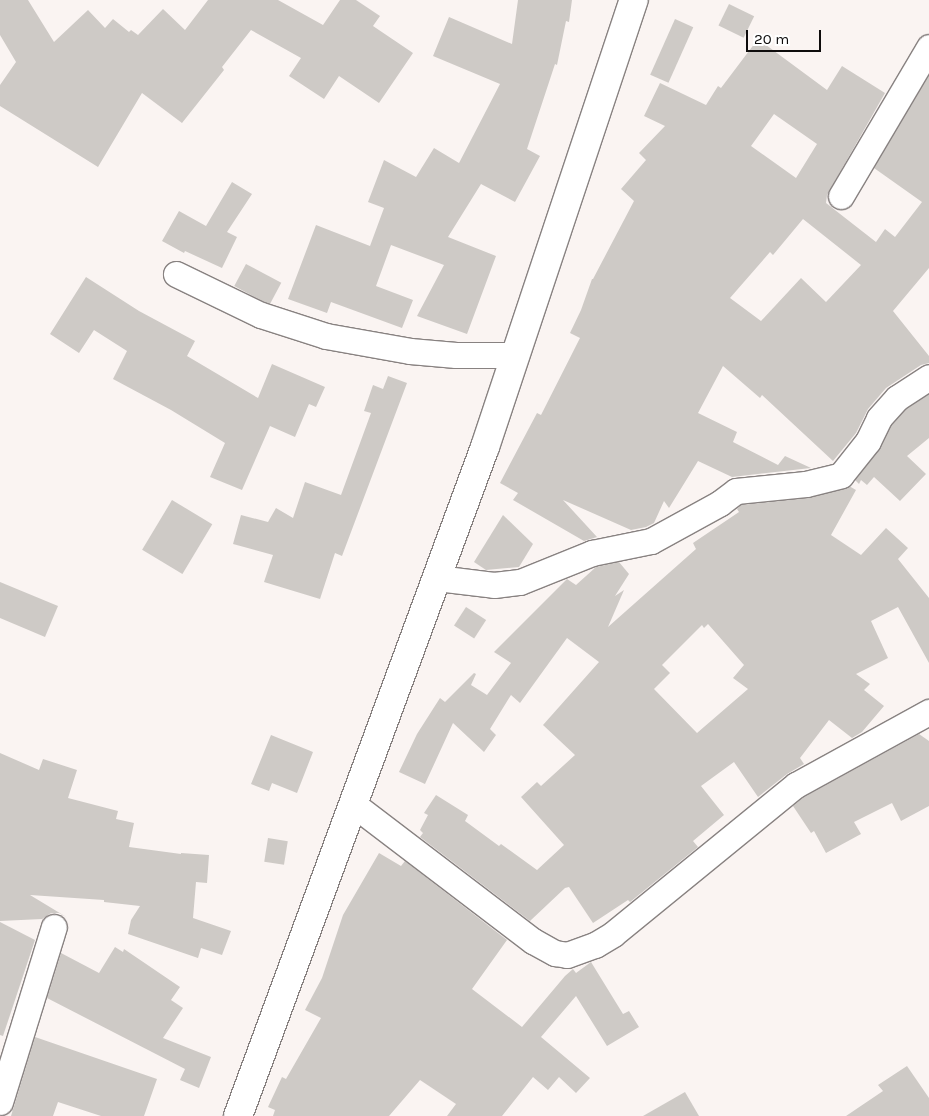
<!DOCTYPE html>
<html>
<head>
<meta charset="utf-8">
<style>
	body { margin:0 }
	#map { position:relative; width:929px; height:1116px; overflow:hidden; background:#faf4f2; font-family:Karla,sans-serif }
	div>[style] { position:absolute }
	.building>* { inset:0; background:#cecac6; transform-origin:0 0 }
	.roads { filter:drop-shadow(1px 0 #888281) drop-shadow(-1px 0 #888281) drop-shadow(0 1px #888281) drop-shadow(0 -1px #888281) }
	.minor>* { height:25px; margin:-12.5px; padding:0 12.5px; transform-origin:12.5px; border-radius:12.5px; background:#fff }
	.major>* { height:28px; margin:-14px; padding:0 14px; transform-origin:14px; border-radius:14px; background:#fff }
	span { translate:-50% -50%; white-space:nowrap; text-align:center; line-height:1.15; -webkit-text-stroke:4px #fff; paint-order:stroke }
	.scale { position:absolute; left:746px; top:30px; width:75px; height:22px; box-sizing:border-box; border:2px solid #0e0c0c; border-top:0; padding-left:6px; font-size:15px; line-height:18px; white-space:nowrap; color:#0e0c0c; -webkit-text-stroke:4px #fff; paint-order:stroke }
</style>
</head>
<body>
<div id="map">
	<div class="building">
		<div style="clip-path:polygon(0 0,28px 0,54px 42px,88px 10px,105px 28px,113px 19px,129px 32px,131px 30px,138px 35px,163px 9px,185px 30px,208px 0,278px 0,323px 25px,340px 0,356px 0,380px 16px,373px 26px,413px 53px,379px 103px,339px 76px,324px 99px,289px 76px,301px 58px,251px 30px,222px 67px,224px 70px,182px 123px,142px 93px,98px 167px,0 106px,0 85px,16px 62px,0 35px)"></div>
		<div style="clip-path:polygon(518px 0,572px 0,569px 22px,566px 21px,557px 65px,555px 64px,527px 149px,540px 156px,515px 202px,481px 184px,448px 237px,496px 256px,467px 334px,417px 316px,444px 265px,391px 245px,376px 286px,413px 300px,402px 328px,331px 302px,327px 313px,288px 299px,316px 225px,370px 246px,384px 208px,368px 202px,384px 160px,416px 177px,434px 148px,459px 163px,500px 84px,433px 56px,449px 17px,512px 44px)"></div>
		<div style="left:729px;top:4px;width:28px;height:24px;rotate:26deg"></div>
		<div style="left:675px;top:19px;width:20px;height:61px;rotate:24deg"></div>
		<div style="clip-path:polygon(evenodd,758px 39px,827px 90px,842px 66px,885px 93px,827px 195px,826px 203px,876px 242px,885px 229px,895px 237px,922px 202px,874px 168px,929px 75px,929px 268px,893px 311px,929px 356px,929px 363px,921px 365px,886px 388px,868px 409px,856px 433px,833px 461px,762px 395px,760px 398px,723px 366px,698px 413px,737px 432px,733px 442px,778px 465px,785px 456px,811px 468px,732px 477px,698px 461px,669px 508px,664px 501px,654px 523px,646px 527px,631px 530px,563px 500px,597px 537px,584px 541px,513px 500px,518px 493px,500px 483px,537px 413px,541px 415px,580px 338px,570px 333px,581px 310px,592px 279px,593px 279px,634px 201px,621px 189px,646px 160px,639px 153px,665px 126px,644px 116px,660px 83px,706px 105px,718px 86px,721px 88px,758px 39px,774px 114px,817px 144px,796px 178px,751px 146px,774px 114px,758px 39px,803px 219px,861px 265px,826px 302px,801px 278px,761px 321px,730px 298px,770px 252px,773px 255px,803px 219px)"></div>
		<div style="clip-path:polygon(232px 182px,252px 194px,227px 232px,237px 237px,222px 268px,185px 251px,184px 253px,162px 241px,179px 211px,206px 226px)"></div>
		<div style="left:246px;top:264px;width:40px;height:25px;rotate:28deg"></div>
		<div style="clip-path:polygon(86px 277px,139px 311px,195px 341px,187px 356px,258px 398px,272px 364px,325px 387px,316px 407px,309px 404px,295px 437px,270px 426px,242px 490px,210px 477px,225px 443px,171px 410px,113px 379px,127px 351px,94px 330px,79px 353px,50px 334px)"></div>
		<div style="clip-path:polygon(388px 376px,407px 383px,342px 556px,335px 553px,320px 599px,264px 582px,273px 555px,233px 544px,241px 515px,268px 522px,276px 508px,293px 518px,305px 482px,341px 495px,371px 413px,364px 411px,373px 385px,383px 389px)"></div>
		<div style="clip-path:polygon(929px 394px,929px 438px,907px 456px,926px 474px,900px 501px,874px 477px,867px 485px,861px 480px,859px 484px,855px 480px,879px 450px,891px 426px,906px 409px)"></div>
		<div style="clip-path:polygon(evenodd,849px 486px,856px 490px,831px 535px,861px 555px,886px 528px,908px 548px,898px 559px,929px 598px,929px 663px,898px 607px,871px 621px,888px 658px,856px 674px,870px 684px,864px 690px,884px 706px,862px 732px,852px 738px,829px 720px,800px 758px,804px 764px,787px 774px,758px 797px,734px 762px,701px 786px,724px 815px,693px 841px,698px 847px,630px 902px,628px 900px,593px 923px,569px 887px,565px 888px,530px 921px,420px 837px,423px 833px,420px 830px,428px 815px,424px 813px,436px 795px,468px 815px,465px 821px,499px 846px,501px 844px,537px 870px,564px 845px,521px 797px,537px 782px,541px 786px,575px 755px,543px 725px,599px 662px,567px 638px,520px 703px,511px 695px,490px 729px,496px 735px,484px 752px,453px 723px,425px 784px,399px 772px,417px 734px,440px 698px,445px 702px,474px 673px,476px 674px,471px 685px,487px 695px,511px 663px,494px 652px,567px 579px,576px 585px,596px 567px,619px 562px,629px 574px,615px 596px,624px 590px,608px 627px,696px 549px,693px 543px,739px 512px,737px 509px,741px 505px,808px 498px,849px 486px,708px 624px,744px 665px,733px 678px,748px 689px,697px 733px,654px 689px,670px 673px,662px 665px,702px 625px,704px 628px,708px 624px)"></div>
		<div style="left:172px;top:500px;width:47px;height:58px;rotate:31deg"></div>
		<div style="clip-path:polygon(503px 515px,533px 544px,519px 567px,486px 570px,474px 562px)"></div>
		<div style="clip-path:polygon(0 582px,58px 606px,45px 637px,0 618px)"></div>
		<div style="left:466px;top:607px;width:24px;height:22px;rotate:33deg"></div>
		<div style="clip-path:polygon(919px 734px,929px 741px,929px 806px,901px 821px,892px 803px,854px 822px,861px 834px,826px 853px,814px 831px,811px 833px,793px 806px,804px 797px)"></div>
		<div style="clip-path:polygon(271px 735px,313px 752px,297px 793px,272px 783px,269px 791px,251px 784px)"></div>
		<div style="clip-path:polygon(0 753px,39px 770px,43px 759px,77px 770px,68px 798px,118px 811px,116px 819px,134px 823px,129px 847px,181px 854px,181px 853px,209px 855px,207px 883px,196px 882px,193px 918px,231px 931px,222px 955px,201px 948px,198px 958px,128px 934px,131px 920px,140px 906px,104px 902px,104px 900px,30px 895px,68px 918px,59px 913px,51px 913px,42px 919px,0 921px)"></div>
		<div style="left:268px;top:838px;width:20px;height:24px;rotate:9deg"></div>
		<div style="clip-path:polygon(379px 853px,401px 866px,405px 861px,507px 940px,472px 989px,522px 1027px,565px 976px,573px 969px,576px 973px,591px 962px,623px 1014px,629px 1011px,639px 1027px,607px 1046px,576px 996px,541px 1037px,590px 1078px,576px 1093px,559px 1077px,548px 1090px,533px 1077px,502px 1116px,447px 1116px,456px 1104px,420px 1080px,389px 1116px,273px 1116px,275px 1110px,268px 1107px,282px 1077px,286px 1079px,321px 1018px,305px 1010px,322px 978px,343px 915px)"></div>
		<div style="clip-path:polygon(0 922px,35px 940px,3px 1036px,0 1035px)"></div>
		<div style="clip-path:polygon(115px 947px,123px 952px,124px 949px,180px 987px,171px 1000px,183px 1008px,163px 1038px,211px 1057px,199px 1088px,180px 1080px,185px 1069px,47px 998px,61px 953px,99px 973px)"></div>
		<div style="clip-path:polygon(35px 1037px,157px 1079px,144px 1116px,101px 1116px,58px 1102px,53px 1116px,11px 1116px)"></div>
		<div style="clip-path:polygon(907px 1066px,929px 1098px,929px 1116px,846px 1116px,883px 1091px,878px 1085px)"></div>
		<div style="clip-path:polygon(685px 1092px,699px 1116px,643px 1116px)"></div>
	</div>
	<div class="roads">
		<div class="minor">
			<div style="left:841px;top:196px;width:173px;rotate:-59.4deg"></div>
			<div style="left:176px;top:274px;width:94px;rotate:25.8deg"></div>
			<div style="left:261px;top:315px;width:68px;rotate:17.9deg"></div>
			<div style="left:326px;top:336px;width:85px;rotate:10.1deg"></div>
			<div style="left:410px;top:351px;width:46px;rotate:5deg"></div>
			<div style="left:456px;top:355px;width:60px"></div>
			<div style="left:437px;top:578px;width:57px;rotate:7deg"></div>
			<div style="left:494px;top:585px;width:26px;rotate:-7deg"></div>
			<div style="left:520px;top:582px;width:78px;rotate:-21.9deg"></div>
			<div style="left:592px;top:553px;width:60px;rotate:-11.5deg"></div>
			<div style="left:651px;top:541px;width:79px;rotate:-28.8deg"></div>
			<div style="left:720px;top:503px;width:20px;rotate:-37deg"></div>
			<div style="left:736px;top:491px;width:70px;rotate:-5.7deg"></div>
			<div style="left:806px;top:484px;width:36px;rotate:-14deg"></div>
			<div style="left:841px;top:475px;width:43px;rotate:-51.5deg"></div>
			<div style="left:868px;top:441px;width:25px;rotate:-64deg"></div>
			<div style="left:879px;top:418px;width:27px;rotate:-48deg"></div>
			<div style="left:897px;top:398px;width:38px;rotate:-33deg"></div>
			<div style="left:353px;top:804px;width:226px;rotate:37.3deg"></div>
			<div style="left:533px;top:941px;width:25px;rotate:29deg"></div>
			<div style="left:555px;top:953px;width:12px;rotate:9deg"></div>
			<div style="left:567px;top:955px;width:30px;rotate:-20deg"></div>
			<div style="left:595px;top:945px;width:21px;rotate:-31deg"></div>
			<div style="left:613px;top:934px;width:236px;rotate:-39.2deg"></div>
			<div style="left:796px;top:785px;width:152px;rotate:-28.8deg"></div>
			<div style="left:0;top:1102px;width:183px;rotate:-72.9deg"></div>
		</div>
		<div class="major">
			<div style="left:238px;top:1116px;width:713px;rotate:-69.74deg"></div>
			<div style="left:485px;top:447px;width:471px;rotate:-71.6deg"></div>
		</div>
	</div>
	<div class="scale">20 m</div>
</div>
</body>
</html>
